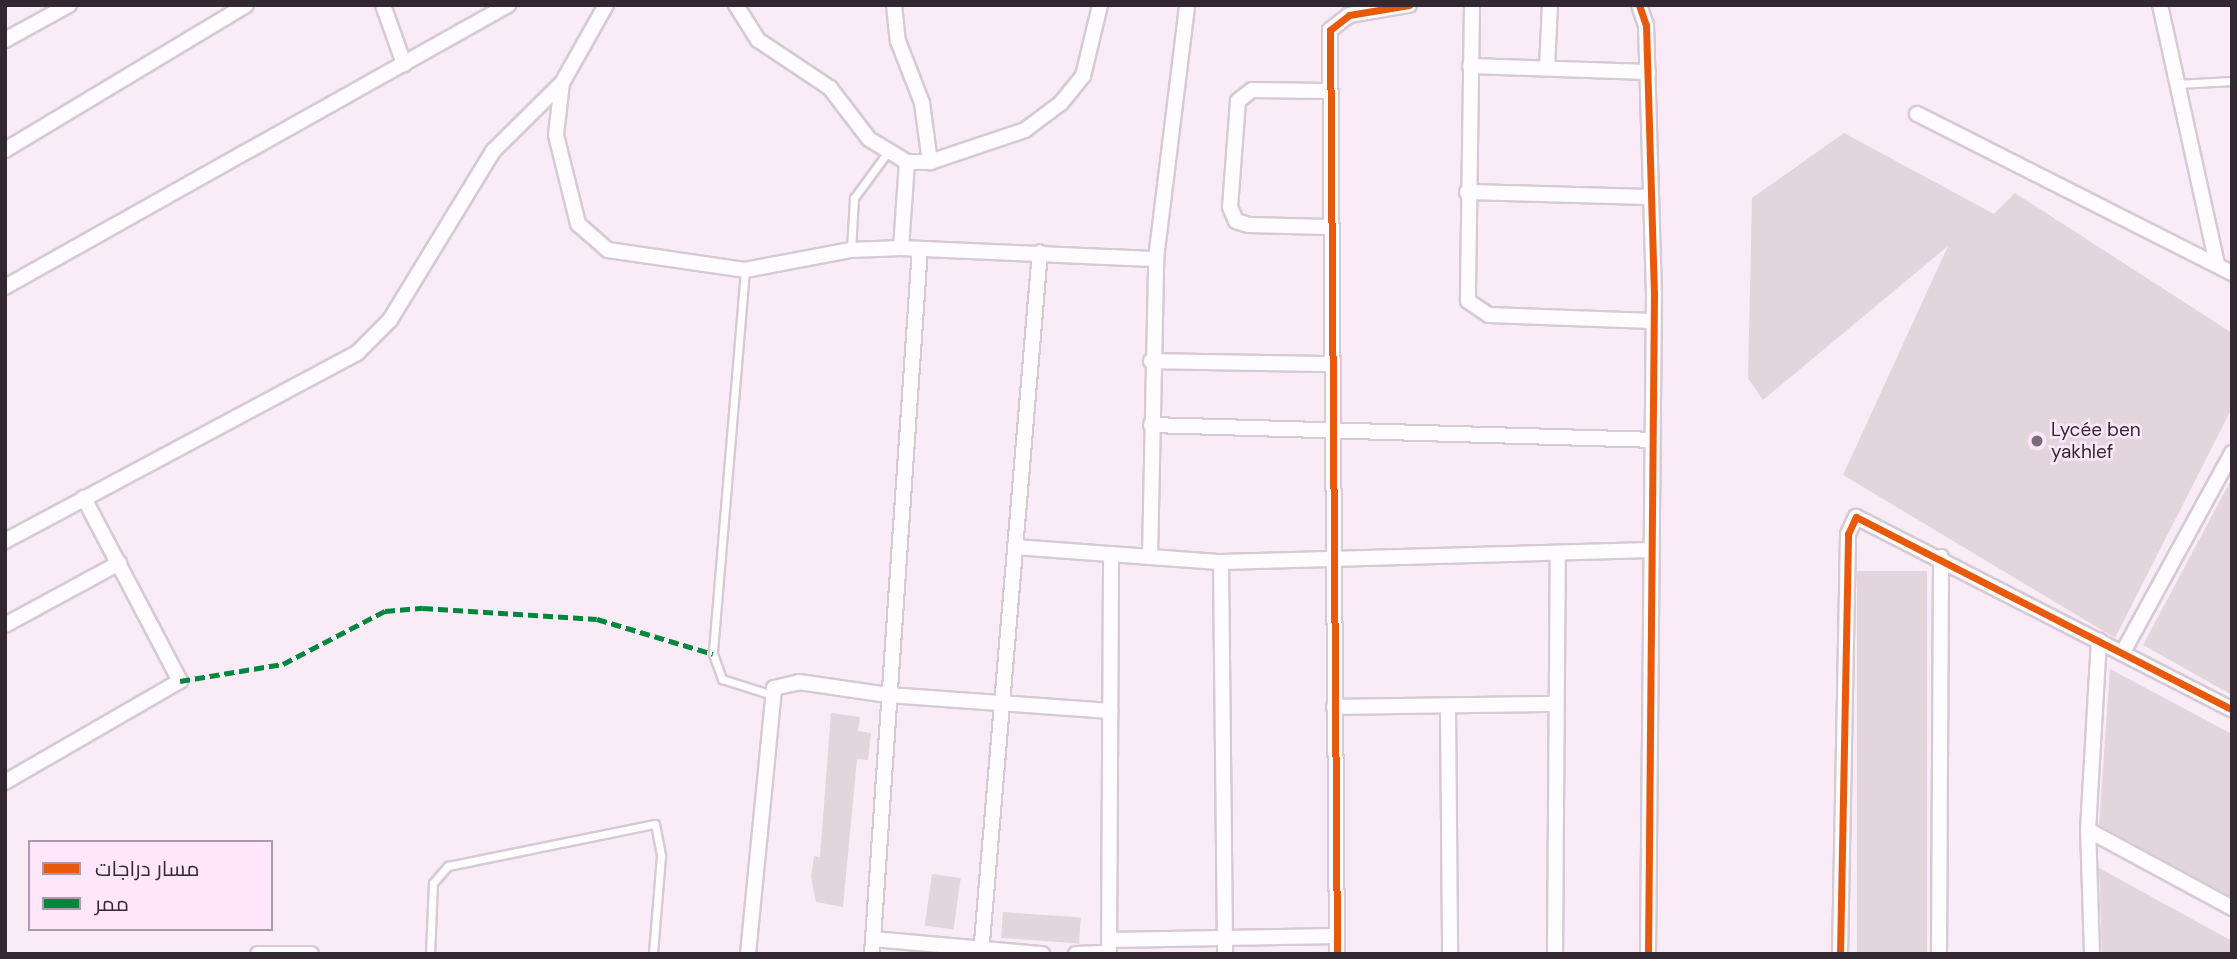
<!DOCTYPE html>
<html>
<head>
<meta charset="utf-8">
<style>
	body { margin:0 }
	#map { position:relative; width:2237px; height:959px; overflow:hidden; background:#f9ecf7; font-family:"DM Sans",Cairo,sans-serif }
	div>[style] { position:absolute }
	.building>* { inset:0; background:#e3d5dc; transform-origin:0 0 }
	.roads { filter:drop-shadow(2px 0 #d6cad4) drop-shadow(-2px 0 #d6cad4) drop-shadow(0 2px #d6cad4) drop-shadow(0 -2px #d6cad4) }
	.service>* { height:7px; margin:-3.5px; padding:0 3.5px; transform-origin:3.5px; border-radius:3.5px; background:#fefcfe }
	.minor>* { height:14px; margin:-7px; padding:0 7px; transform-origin:7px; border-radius:7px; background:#fefcfe }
	.quiet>* { height:5px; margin-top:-2.5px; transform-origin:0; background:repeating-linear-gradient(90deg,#00873e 0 10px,transparent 0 15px) }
	.cycleway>* { height:7px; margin:-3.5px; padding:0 3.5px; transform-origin:3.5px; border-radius:3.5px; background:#e8590c }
	.dots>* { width:19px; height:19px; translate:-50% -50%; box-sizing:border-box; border:4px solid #ffe6fb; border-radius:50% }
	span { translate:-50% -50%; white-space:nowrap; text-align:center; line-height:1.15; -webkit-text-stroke:5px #ffe6fb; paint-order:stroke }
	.poi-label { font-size:19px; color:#332832 }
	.left { translate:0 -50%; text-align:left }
	.frame { position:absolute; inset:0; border:7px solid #332832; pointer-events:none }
	.legend { position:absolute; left:28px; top:840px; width:245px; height:91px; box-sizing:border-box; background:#ffe6fb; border:2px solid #ad9aab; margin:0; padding:9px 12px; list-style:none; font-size:21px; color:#332832 }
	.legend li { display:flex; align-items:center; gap:14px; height:35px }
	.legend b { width:35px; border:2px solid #ad9aab }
</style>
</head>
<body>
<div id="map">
	<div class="building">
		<div style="clip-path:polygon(1844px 133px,1994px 214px,2015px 193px,2232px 333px,2232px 408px,2115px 638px,1843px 475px,1948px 246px,1763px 400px,1748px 378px,1752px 198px)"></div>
		<div style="clip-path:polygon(2232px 478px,2232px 695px,2143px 645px)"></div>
		<div style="left:1857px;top:571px;width:70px;height:383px"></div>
		<div style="clip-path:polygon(2110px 669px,2232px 734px,2232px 897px,2099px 825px)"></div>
		<div style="clip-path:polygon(831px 713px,860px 717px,858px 731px,871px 733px,868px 760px,857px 759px,843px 907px,816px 902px,811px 877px,814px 856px,820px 857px)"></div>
		<div style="clip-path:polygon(2099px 868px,2232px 941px,2232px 954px,2102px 954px)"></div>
		<div style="left:932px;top:874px;width:29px;height:52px;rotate:8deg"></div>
		<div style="left:1003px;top:912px;width:78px;height:26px;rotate:4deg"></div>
	</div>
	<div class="roads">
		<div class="service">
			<div style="left:2177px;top:84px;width:55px;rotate:-3.1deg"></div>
			<div style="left:851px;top:250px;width:52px;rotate:-86.7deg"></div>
			<div style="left:854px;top:198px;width:56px;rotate:-53.7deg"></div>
			<div style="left:745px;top:270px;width:385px;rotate:94.8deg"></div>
			<div style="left:713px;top:654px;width:27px;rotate:70deg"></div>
			<div style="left:722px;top:679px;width:49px;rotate:17.7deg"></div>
			<div style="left:430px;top:954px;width:71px;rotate:-87.6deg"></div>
			<div style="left:433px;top:883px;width:23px;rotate:-49deg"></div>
			<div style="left:448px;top:866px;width:211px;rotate:-11.5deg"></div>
			<div style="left:655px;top:824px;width:33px;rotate:79deg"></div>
			<div style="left:661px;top:856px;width:98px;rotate:94.7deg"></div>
		</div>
		<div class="minor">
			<div style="left:383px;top:5px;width:63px;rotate:70.4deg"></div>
			<div style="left:606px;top:5px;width:90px;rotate:119.4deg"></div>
			<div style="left:562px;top:83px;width:52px;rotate:96.6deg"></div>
			<div style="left:556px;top:135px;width:92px;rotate:76.1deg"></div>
			<div style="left:578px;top:224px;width:40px;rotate:41deg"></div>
			<div style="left:608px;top:250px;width:138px;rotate:8.3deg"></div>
			<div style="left:745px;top:270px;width:108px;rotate:-10.7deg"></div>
			<div style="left:851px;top:250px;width:50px;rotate:-2.3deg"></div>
			<div style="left:901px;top:248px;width:255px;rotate:2.5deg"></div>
			<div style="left:736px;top:5px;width:41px;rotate:57.8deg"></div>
			<div style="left:758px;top:40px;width:87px;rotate:33.7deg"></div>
			<div style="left:830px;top:88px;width:64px;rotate:52.6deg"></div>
			<div style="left:869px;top:139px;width:44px;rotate:31.2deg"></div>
			<div style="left:907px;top:162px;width:23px"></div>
			<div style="left:930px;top:162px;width:100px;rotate:-18.6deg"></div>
			<div style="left:1025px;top:130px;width:45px;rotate:-36.9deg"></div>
			<div style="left:1061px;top:103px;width:35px;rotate:-51deg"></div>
			<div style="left:1083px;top:76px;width:73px;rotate:-76.5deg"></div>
			<div style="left:894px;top:5px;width:36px;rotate:84deg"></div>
			<div style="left:898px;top:41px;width:66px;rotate:68.8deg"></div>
			<div style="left:922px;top:103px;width:60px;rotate:82.3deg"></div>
			<div style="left:1472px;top:5px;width:296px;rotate:90.8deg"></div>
			<div style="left:1468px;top:301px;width:25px;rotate:34deg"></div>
			<div style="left:1489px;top:315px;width:163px;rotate:2.1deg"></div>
			<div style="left:1639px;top:5px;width:21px;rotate:71deg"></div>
			<div style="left:1646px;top:25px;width:268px;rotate:88.3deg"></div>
			<div style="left:1654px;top:293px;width:661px;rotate:90.52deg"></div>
			<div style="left:2160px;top:5px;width:266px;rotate:77.6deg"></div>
			<div style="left:5px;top:40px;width:73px;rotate:-28.7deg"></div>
			<div style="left:1470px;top:66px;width:178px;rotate:1.9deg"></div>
			<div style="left:1547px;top:68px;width:63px;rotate:-87.3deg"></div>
			<div style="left:1327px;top:91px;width:75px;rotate:-179.2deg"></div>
			<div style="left:1252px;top:90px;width:18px;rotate:142deg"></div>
			<div style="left:1238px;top:101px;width:106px;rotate:94.3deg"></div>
			<div style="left:1230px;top:207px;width:15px;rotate:67deg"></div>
			<div style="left:1236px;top:221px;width:13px;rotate:18deg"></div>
			<div style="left:1248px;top:225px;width:80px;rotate:1.4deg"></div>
			<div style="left:1917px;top:114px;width:353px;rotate:26.8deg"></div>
			<div style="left:5px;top:150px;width:281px;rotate:-31deg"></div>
			<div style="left:1467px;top:192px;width:183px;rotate:1.6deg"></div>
			<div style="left:901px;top:248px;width:86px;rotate:-86deg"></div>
			<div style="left:5px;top:287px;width:577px;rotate:-29.28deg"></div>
			<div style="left:1151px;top:361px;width:180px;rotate:1deg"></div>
			<div style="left:1151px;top:425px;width:499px;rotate:1.7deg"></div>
			<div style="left:5px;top:541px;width:399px;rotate:-28.1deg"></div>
			<div style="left:357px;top:353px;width:47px;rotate:-45deg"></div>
			<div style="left:390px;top:320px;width:198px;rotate:-58.6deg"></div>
			<div style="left:493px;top:151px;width:97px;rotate:-44.6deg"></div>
			<div style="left:1015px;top:547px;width:207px;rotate:4.2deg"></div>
			<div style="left:1221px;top:562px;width:429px;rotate:-1.6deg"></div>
			<div style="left:1150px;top:557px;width:298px;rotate:-88.8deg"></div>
			<div style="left:1156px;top:259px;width:256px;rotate:-83deg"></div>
			<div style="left:1221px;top:562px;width:392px;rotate:89.4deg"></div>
			<div style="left:5px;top:625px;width:130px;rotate:-28.5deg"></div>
			<div style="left:2123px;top:652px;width:227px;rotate:-61.3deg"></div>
			<div style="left:1334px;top:707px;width:222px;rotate:-0.8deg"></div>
			<div style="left:1448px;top:709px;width:245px;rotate:89.5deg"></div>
			<div style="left:5px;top:782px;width:202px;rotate:-30deg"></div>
			<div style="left:180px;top:681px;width:207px;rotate:-117.7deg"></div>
			<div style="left:2088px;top:830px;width:164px;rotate:28.4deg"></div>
			<div style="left:873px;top:939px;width:170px;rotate:5.1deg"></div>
			<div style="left:1109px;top:940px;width:228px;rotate:-1deg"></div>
			<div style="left:258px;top:954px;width:53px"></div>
			<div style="left:748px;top:954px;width:267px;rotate:-84.4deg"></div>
			<div style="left:774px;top:688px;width:26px;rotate:-13deg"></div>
			<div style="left:799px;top:682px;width:90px;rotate:8.3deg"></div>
			<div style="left:888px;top:695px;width:223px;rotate:4.1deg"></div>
			<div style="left:872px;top:954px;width:707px;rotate:-86.11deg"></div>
			<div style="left:981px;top:954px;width:704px;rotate:-85.2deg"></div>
			<div style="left:1076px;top:954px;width:33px;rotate:-2deg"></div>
			<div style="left:1109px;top:954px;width:400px;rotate:-89.7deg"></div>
			<div style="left:1337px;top:954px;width:924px;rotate:-90.43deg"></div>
			<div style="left:1330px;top:30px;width:24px;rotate:-38deg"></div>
			<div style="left:1349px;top:15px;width:61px;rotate:-9.5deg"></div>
			<div style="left:1555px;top:954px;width:401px;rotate:-89.6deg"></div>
			<div style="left:1840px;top:954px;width:420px;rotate:-88.9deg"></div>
			<div style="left:1848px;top:534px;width:19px;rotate:-65deg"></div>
			<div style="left:1856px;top:517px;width:422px;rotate:27.1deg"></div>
			<div style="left:1939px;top:954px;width:397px;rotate:-89.7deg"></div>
			<div style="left:2092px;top:954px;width:124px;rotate:-91.8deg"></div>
			<div style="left:2088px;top:830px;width:190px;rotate:-86.7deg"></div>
		</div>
	</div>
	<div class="quiet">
		<div style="left:180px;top:681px;width:104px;rotate:-9.4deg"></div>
		<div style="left:283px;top:664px;width:115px;rotate:-27.5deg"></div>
		<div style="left:385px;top:611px;width:38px;rotate:-5deg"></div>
		<div style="left:423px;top:608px;width:174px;rotate:3.6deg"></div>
		<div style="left:597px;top:619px;width:121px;rotate:16.8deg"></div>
	</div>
	<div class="cycleway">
		<div style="left:1639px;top:5px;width:21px;rotate:71deg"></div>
		<div style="left:1646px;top:25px;width:268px;rotate:88.3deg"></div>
		<div style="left:1654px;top:293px;width:661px;rotate:90.52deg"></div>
		<div style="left:1337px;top:954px;width:924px;rotate:-90.43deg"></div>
		<div style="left:1330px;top:30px;width:24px;rotate:-38deg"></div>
		<div style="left:1349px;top:15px;width:61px;rotate:-9.5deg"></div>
		<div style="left:1840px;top:954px;width:420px;rotate:-88.9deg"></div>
		<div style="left:1848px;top:534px;width:19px;rotate:-65deg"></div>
		<div style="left:1856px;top:517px;width:422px;rotate:27.1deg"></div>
	</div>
	<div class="dots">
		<div style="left:2037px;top:441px;background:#786d77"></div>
	</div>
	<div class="poi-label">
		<span class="left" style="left:2051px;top:441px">Lycée ben<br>yakhlef</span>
	</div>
	<div class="frame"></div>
	<ul class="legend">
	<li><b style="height:9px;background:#e8590c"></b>مسار دراجات</li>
	<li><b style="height:9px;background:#00873e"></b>ممر</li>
	</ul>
</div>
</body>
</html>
